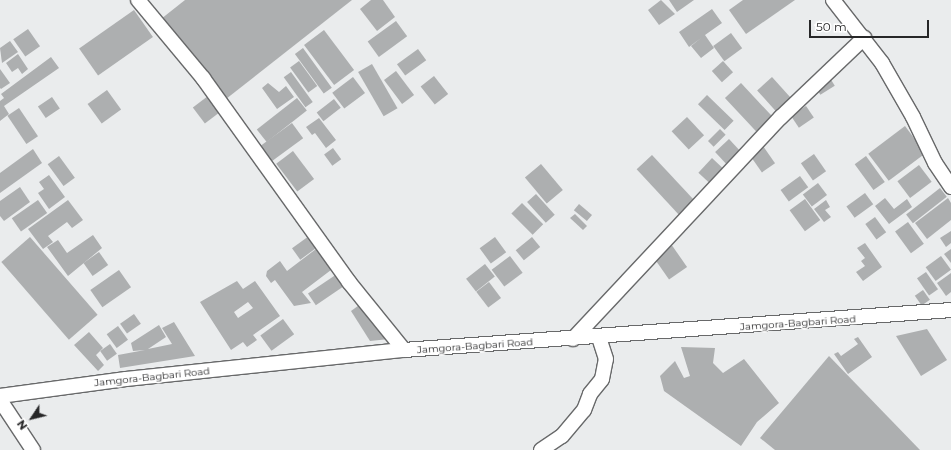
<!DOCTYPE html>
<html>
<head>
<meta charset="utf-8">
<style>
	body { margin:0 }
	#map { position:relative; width:951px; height:450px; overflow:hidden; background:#eaeced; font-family:Montserrat,sans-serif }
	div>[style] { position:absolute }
	.building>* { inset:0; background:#adafb0; transform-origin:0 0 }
	.roads { filter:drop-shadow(1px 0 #68696a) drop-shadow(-1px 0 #68696a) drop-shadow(0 1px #68696a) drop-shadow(0 -1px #68696a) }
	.minor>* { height:14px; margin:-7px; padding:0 7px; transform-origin:7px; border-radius:7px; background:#fff }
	span { translate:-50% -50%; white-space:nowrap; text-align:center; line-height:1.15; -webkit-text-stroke:3.5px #fff; paint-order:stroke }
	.street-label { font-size:10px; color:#272728 }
	.north { position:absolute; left:12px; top:398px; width:40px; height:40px; -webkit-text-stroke:3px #fff; paint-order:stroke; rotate:235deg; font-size:11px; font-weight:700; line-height:16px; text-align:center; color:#272728 }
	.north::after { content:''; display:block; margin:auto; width:14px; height:18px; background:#272728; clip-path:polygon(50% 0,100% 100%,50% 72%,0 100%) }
	.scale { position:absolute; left:809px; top:20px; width:120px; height:18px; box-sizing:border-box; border:2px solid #272728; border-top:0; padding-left:5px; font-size:12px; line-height:14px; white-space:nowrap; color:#272728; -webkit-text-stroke:3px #fff; paint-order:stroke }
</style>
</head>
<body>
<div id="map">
	<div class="building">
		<div style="clip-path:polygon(185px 0,352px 0,226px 99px,161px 19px)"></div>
		<div style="clip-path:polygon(371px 0,383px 0,395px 17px,377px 31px,360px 9px)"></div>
		<div style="clip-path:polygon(661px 0,675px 14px,659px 25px,648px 10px)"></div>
		<div style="clip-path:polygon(669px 0,694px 0,677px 12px)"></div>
		<div style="clip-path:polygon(743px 0,795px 0,746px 34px,729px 10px)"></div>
		<div style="clip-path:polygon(712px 9px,722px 23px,705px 35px,714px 48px,701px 58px,691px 46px,701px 38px,689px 47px,679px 32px)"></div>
		<div style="left:134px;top:10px;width:33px;height:67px;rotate:55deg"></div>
		<div style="left:396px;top:21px;width:19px;height:35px;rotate:54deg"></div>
		<div style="left:28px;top:29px;width:21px;height:18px;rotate:55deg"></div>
		<div style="left:324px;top:30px;width:50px;height:25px;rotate:53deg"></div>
		<div style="left:731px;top:33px;width:19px;height:22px;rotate:54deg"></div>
		<div style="clip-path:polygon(10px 41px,18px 52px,2px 63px,0 48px)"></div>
		<div style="left:303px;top:48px;width:49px;height:10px;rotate:54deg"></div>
		<div style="left:418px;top:49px;width:14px;height:26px;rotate:54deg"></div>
		<div style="clip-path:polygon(18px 54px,28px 69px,22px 74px,18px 68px,12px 72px,6px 63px)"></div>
		<div style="clip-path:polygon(51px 57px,59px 68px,4px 106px,9px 114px,0 121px,0 101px,4px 98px,1px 94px)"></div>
		<div style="left:299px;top:61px;width:31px;height:11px;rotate:54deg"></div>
		<div style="left:723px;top:61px;width:15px;height:15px;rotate:48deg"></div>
		<div style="left:372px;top:64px;width:51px;height:16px;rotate:60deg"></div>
		<div style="clip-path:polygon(0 69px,10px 83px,1px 89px,0 88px)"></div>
		<div style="left:396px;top:71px;width:30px;height:15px;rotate:53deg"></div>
		<div style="left:291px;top:72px;width:37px;height:9px;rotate:54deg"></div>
		<div style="left:434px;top:76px;width:23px;height:17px;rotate:52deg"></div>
		<div style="left:353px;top:77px;width:20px;height:26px;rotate:53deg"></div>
		<div style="left:772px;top:77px;width:30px;height:20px;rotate:48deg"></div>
		<div style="left:830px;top:78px;width:9px;height:17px;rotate:58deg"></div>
		<div style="clip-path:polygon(268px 83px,279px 92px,286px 86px,294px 97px,277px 109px,262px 88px)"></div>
		<div style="left:741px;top:83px;width:48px;height:22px;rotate:47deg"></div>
		<div style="left:107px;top:90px;width:24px;height:24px;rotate:54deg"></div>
		<div style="left:707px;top:95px;width:37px;height:13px;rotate:44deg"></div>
		<div style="left:208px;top:96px;width:20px;height:19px;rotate:53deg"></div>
		<div style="left:52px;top:97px;width:14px;height:17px;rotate:56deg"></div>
		<div style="left:297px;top:98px;width:16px;height:51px;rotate:52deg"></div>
		<div style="left:334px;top:99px;width:11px;height:22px;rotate:52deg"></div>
		<div style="left:806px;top:106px;width:14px;height:18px;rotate:56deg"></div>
		<div style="left:19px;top:108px;width:34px;height:14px;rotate:56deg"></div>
		<div style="left:687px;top:117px;width:25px;height:21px;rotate:47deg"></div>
		<div style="clip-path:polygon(319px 118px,336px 140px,326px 148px,315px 133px,312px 135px,306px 127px)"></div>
		<div style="left:292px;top:123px;width:19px;height:43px;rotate:54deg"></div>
		<div style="left:905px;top:126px;width:34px;height:46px;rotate:53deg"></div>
		<div style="left:720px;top:129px;width:8px;height:17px;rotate:45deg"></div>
		<div style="left:729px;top:139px;width:16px;height:19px;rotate:47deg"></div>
		<div style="left:763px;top:146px;width:21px;height:16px;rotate:55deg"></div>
		<div style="left:333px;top:148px;width:14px;height:11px;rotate:54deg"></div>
		<div style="clip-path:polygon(33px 149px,42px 163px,0 193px,0 173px)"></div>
		<div style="left:293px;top:151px;width:35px;height:21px;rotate:53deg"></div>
		<div style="left:814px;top:154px;width:21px;height:16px;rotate:55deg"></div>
		<div style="left:652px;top:155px;width:64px;height:21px;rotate:47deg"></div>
		<div style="left:59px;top:156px;width:27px;height:14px;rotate:54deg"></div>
		<div style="left:866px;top:156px;width:32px;height:14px;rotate:54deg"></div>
		<div style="left:712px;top:158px;width:16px;height:20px;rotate:43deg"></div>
		<div style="left:541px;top:164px;width:34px;height:21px;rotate:50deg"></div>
		<div style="left:919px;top:165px;width:21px;height:27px;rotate:53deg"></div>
		<div style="clip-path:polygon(49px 175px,65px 197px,49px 209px,38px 193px,44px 189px,39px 182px)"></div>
		<div style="left:800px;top:176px;width:14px;height:24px;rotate:54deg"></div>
		<div style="left:818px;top:183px;width:15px;height:19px;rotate:53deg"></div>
		<div style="clip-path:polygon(20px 187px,30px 202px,4px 221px,0 216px,0 201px)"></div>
		<div style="left:940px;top:188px;width:11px;height:43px;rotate:52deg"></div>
		<div style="left:865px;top:193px;width:14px;height:23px;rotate:54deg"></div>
		<div style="left:536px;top:194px;width:28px;height:12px;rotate:48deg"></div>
		<div style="clip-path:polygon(885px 198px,894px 209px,907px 199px,912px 207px,889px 224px,875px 206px)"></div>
		<div style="clip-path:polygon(948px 198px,951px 203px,951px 220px,927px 239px,915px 223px)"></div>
		<div style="left:805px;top:199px;width:26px;height:19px;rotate:54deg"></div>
		<div style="left:38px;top:200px;width:16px;height:32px;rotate:55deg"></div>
		<div style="clip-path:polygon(68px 200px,83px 220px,72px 228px,67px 222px,48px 236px,53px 242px,43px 249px,28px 229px)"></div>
		<div style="clip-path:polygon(826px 200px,830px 207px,825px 210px,831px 217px,824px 222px,814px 209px)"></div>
		<div style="left:522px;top:203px;width:30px;height:15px;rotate:45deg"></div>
		<div style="left:579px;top:204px;width:17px;height:8px;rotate:40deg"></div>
		<div style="clip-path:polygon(575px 214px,587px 226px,583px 230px,570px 218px)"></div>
		<div style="left:875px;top:217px;width:19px;height:12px;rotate:54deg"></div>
		<div style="left:908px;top:222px;width:27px;height:16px;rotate:54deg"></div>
		<div style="clip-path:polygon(951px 231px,951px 243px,946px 247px,940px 238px)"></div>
		<div style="clip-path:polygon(93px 235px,102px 248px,68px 276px,47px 247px,58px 240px,67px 253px)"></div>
		<div style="left:309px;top:236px;width:14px;height:21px;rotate:54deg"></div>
		<div style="left:30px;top:237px;width:103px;height:38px;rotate:49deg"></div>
		<div style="left:495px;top:237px;width:19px;height:19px;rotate:54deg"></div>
		<div style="left:532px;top:237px;width:13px;height:21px;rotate:51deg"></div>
		<div style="clip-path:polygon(865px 243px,882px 267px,863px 281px,856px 272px,865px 266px,861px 261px,865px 258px,857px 248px)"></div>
		<div style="left:671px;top:244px;width:28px;height:22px;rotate:55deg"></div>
		<div style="clip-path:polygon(316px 249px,331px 270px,302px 292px,311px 303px,294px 306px,275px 280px,271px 283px,266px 276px,267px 271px,280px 261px,287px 271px)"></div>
		<div style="clip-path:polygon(951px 249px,951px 263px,944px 254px)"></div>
		<div style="left:99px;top:252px;width:16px;height:19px;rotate:55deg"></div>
		<div style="left:510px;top:256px;width:21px;height:23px;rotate:53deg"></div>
		<div style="left:941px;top:256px;width:17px;height:19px;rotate:54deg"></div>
		<div style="left:485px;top:264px;width:16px;height:24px;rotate:52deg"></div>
		<div style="left:119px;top:270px;width:21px;height:35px;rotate:55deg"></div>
		<div style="left:926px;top:272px;width:21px;height:11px;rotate:55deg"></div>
		<div style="clip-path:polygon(951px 273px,951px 292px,946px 296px,937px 283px)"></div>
		<div style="left:337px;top:274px;width:14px;height:35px;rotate:56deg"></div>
		<div style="clip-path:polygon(evenodd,237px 281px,243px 289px,255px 281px,280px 316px,253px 335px,257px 340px,247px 347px,243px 342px,231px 350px,200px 302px,237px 281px,248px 302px,253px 308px,238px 318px,234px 312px,248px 302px)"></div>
		<div style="left:489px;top:282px;width:20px;height:16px;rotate:53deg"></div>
		<div style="left:923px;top:290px;width:12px;height:10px;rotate:55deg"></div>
		<div style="clip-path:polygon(362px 303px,389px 339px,370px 341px,351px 311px)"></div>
		<div style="left:134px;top:314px;width:12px;height:17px;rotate:55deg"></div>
		<div style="left:283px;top:319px;width:19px;height:28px;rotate:54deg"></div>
		<div style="clip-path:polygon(174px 322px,195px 356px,120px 368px,118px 355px,145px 350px,133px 351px,131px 343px,159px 325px,166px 337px,148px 349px,172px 344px,162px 328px)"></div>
		<div style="left:118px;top:326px;width:17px;height:14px;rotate:54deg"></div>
		<div style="clip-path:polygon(927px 329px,947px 360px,921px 376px,896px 336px)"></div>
		<div style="clip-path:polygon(89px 332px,103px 348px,96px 355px,104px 365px,98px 371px,74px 345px)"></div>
		<div style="clip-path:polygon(858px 337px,872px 357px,848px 374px,834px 354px,838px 352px,841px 356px,858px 344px,854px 339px)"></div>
		<div style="left:110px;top:344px;width:12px;height:12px;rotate:55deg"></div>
		<div style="clip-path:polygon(681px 347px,715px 348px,713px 363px,723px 373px,744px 359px,779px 403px,757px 422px,741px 446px,664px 391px,660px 376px,675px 361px,684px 378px,690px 376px)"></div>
		<div style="clip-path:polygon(829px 356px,920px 450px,775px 450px,760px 438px)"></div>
	</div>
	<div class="roads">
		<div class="minor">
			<div style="left:138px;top:0;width:102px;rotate:50.2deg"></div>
			<div style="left:203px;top:78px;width:251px;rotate:54.4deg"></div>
			<div style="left:349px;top:282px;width:87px;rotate:51deg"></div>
			<div style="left:833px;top:0;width:80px;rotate:52.1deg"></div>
			<div style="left:882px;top:63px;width:62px;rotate:60.1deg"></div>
			<div style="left:913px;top:117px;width:51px;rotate:64.4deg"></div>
			<div style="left:935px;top:163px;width:29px;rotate:56deg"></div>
			<div style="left:573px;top:339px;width:304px;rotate:-46.9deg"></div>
			<div style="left:781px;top:117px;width:115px;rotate:-43.6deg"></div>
			<div style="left:0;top:396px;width:127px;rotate:-7.7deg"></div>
			<div style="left:126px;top:379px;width:280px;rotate:-6deg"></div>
			<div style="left:404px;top:350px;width:548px;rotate:-4.18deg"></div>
			<div style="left:0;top:400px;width:60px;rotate:56.6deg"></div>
			<div style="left:541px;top:450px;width:25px;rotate:-34deg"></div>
			<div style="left:562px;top:436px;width:34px;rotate:-50deg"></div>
			<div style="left:584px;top:410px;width:17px;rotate:-69deg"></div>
			<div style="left:590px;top:394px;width:19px;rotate:-51deg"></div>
			<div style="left:602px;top:379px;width:20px;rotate:-79deg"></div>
			<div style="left:606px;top:359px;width:22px;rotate:-108deg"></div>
		</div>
	</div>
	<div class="street-label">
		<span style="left:798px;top:323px;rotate:-4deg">Jamgora-Bagbari Road</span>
		<span style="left:475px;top:346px;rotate:-4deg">Jamgora-Bagbari Road</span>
		<span style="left:152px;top:377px;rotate:-6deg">Jamgora-Bagbari Road</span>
	</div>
	<div class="north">N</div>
	<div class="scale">50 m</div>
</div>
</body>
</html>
